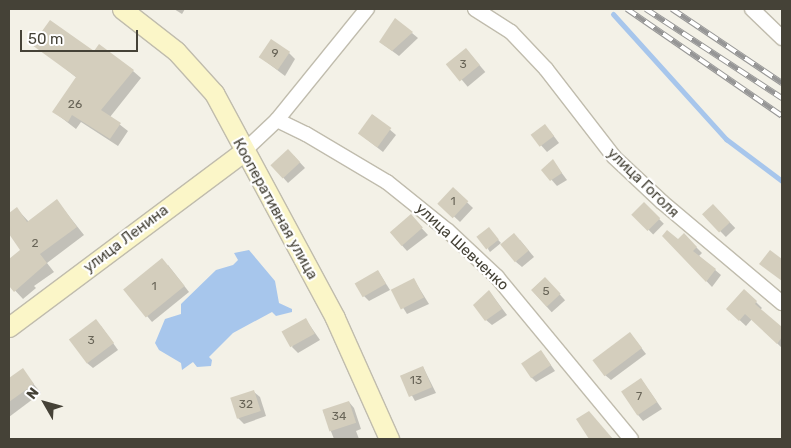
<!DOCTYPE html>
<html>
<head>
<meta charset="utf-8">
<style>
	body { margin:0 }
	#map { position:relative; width:791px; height:448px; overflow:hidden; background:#f3f1e7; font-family:Rubik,sans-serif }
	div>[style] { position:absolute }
	.water>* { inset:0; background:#a7c6ec }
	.shadow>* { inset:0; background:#0003; transform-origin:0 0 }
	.stream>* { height:5px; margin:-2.5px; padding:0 2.5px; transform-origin:2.5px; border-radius:2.5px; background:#a7c6ec }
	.building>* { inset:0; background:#d4cebd; transform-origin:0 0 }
	.roads { filter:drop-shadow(1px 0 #c0bcad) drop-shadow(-1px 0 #c0bcad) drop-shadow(0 1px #c0bcad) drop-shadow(0 -1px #c0bcad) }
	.street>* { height:14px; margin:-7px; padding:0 7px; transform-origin:7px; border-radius:7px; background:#fff }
	.secondary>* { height:19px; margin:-9.5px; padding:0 9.5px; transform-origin:9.5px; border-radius:9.5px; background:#fbf6c8 }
	.rail>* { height:5.5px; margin-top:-2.75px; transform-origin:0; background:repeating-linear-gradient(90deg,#fff 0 11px,#969696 0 22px); box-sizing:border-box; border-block:1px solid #969696 }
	span { translate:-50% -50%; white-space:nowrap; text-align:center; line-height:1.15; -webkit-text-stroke:4.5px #fff; paint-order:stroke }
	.number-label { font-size:12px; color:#696558 }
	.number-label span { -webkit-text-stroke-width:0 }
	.street-label { font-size:15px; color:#454237 }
	.frame { position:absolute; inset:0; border:10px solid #454237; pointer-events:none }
	.north { position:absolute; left:20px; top:378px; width:50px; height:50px; -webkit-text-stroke:4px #fff; paint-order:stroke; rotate:308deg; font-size:14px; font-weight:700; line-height:20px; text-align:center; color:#454237 }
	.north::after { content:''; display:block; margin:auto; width:18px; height:22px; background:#454237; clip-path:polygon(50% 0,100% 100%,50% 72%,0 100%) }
	.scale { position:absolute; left:20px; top:30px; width:118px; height:22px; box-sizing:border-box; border:2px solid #454237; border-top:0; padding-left:6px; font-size:15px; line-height:18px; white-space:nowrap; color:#454237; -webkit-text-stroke:4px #fff; paint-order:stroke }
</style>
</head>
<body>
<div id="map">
	<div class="water">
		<div style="clip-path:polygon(249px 250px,275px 281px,279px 303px,292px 309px,292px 312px,276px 316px,272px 312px,233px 333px,209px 357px,212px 360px,211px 366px,197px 367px,193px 362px,182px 370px,181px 363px,159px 350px,155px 343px,165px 319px,181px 314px,181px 304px,216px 270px,233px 265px,238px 260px,234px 253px)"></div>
	</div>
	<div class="shadow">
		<div style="clip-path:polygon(174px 9px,185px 9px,182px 14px)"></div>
		<div style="clip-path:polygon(412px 33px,418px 38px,399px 56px,380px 42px)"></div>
		<div style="clip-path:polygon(31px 41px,68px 54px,94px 53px,133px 71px,141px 78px,110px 117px,128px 131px,118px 146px,81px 122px,76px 129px,54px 112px,77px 78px)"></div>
		<div style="left:466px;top:49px;width:30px;height:23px;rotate:50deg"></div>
		<div style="clip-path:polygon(289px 53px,295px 59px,285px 76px,260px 57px)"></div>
		<div style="clip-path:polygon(373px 115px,396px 135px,383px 152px,365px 138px)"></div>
		<div style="clip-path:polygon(550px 131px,559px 143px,547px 152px,532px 135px)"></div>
		<div style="clip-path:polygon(294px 156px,305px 168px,288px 183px,272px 165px)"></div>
		<div style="clip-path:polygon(553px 161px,567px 180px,557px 186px,543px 170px)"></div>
		<div style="clip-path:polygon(453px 189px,473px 208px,460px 222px,446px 209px)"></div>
		<div style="clip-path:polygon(57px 201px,84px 235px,47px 263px,54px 272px,34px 286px,36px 288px,23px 299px,9px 284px,9px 261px,22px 250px,9px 232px,9px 215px,17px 209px,29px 222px)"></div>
		<div style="left:644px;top:204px;width:28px;height:15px;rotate:45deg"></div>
		<div style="left:713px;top:205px;width:32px;height:13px;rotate:46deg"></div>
		<div style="clip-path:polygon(416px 222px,428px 235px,407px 251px,391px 233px)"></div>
		<div style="clip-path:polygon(491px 232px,501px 243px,490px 252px,488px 249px)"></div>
		<div style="clip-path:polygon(684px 235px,702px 253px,699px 256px,721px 275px,712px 287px,664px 236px,678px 241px)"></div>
		<div style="clip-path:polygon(520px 240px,534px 257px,522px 267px,516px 262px)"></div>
		<div style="clip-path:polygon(168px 265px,189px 292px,152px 322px,147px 316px)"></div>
		<div style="clip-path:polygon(378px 271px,390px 290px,369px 301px,363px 295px)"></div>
		<div style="left:545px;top:278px;width:30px;height:18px;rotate:48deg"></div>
		<div style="clip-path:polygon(414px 280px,429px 304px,407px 314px,392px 290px)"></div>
		<div style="clip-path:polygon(489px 291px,507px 315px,492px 325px,486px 320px)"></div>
		<div style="clip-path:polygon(756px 302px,762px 308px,760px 310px,782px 329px,782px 348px,752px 319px,746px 326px,733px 314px)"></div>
		<div style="clip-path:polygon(306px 320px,320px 340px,298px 353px,292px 347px)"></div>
		<div style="clip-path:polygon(101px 326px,118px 350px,93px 368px,87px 363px)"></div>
		<div style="clip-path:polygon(630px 333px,646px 354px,611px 380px,605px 375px)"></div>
		<div style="clip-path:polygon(541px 351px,555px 371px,536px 382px,531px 377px)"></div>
		<div style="clip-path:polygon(423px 367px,436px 393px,415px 401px,401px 376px)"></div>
		<div style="clip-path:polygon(22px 370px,41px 393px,9px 417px,9px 380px)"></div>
		<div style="clip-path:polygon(641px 379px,662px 409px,643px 421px,638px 415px)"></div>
		<div style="clip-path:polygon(254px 392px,260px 397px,266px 416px,244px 424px,238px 418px)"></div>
		<div style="clip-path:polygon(349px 402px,354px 408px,361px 429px,356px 431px,359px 439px,334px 439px,323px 411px)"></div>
	</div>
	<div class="stream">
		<div style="left:613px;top:14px;width:169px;rotate:47.9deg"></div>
		<div style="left:726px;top:139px;width:70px;rotate:36.9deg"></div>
	</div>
	<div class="building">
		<div style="clip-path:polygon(395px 18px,413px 32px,392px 51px,379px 42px)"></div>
		<div style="clip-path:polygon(50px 20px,94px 51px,99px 44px,134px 70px,101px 110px,121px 123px,110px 139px,72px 115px,68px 122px,52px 112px,76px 77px,32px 45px)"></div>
		<div style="left:271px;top:39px;width:23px;height:22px;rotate:34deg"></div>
		<div style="left:466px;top:48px;width:22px;height:26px;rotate:51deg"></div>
		<div style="left:372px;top:114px;width:24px;height:24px;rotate:36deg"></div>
		<div style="left:545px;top:124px;width:15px;height:18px;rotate:53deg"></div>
		<div style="left:288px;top:149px;width:18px;height:24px;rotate:47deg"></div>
		<div style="clip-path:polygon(553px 159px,562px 173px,550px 181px,541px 170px)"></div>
		<div style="left:453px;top:187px;width:21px;height:23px;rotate:43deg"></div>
		<div style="clip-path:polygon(57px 199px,77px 227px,40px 254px,47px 263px,14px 292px,9px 286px,9px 259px,20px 250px,9px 234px,9px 213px,17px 207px,27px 222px)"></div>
		<div style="left:644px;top:202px;width:23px;height:18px;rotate:45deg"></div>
		<div style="left:713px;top:204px;width:25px;height:15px;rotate:47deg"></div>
		<div style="left:411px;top:214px;width:18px;height:28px;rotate:49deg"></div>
		<div style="left:489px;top:227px;width:16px;height:16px;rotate:52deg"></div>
		<div style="clip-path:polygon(667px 230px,678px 239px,684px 233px,697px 247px,693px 251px,716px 269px,706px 282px,662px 236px)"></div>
		<div style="left:514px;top:233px;width:23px;height:18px;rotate:50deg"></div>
		<div style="clip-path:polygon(770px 250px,782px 259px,782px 281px,759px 264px)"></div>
		<div style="left:162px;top:258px;width:36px;height:50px;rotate:51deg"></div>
		<div style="left:378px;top:270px;width:16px;height:27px;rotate:60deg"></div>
		<div style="left:545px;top:277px;width:23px;height:19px;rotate:47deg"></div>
		<div style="left:414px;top:278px;width:22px;height:26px;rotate:63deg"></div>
		<div style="clip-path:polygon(744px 289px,757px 301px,755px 304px,782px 327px,782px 337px,777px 344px,745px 314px,739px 321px,726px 309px)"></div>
		<div style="clip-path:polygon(489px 290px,502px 309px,485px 321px,473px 305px)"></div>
		<div style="left:306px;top:318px;width:18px;height:28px;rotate:61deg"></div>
		<div style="left:96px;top:319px;width:30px;height:34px;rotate:53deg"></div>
		<div style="left:630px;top:332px;width:20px;height:47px;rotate:53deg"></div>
		<div style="left:541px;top:350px;width:18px;height:24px;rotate:56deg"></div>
		<div style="left:423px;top:366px;width:23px;height:25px;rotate:67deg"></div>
		<div style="clip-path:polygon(23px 368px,34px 384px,9px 402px,9px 378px)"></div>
		<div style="left:641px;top:378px;width:29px;height:24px;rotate:56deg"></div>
		<div style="left:254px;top:390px;width:22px;height:25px;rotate:72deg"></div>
		<div style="left:349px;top:401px;width:23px;height:28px;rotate:72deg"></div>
		<div style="clip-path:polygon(589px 411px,613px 439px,589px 439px,576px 419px)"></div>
	</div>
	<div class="roads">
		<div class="street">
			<div style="left:475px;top:9px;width:43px;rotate:32.6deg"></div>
			<div style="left:511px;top:32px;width:51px;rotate:46.6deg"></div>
			<div style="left:546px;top:69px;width:111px;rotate:52.3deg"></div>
			<div style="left:614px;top:157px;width:66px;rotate:43.2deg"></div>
			<div style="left:662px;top:202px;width:157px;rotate:40.1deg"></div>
			<div style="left:752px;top:9px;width:42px;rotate:44deg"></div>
			<div style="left:277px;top:120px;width:32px;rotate:26deg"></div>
			<div style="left:306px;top:134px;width:94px;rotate:30.7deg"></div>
			<div style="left:387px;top:182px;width:78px;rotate:38.8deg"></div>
			<div style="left:448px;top:231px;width:67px;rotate:43.2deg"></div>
			<div style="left:497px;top:277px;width:210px;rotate:50.4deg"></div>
			<div style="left:243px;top:152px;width:47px;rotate:-43.3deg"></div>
			<div style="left:277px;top:120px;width:143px;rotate:-51deg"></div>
		</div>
		<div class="secondary">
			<div style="left:122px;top:9px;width:68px;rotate:37.9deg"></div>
			<div style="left:176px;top:51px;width:57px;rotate:47.9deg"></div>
			<div style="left:214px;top:93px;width:255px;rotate:61.7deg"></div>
			<div style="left:335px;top:318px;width:133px;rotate:65.9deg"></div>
			<div style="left:9px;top:327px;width:292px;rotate:-36.8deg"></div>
		</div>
	</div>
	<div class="rail">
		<div style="left:627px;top:9px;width:188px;rotate:34.6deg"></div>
		<div style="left:646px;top:9px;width:163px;rotate:33.2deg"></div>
		<div style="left:672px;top:9px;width:133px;rotate:33.9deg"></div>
	</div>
	<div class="number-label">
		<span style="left:275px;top:54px">9</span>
		<span style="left:463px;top:65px">3</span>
		<span style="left:75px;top:105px">26</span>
		<span style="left:453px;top:202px">1</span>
		<span style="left:35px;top:244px">2</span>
		<span style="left:154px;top:287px">1</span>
		<span style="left:546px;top:292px">5</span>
		<span style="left:91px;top:341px">3</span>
		<span style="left:416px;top:381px">13</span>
		<span style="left:639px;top:397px">7</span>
		<span style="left:246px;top:405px">32</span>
		<span style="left:339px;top:417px">34</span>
	</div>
	<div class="street-label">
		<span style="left:643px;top:183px;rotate:44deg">улица Гоголя</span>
		<span style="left:275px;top:209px;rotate:61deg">Кооперативная улица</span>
		<span style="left:126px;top:239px;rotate:-37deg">улица Ленина</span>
		<span style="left:462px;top:247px;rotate:43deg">улица Шевченко</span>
	</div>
	<div class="frame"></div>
	<div class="north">N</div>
	<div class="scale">50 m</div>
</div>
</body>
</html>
